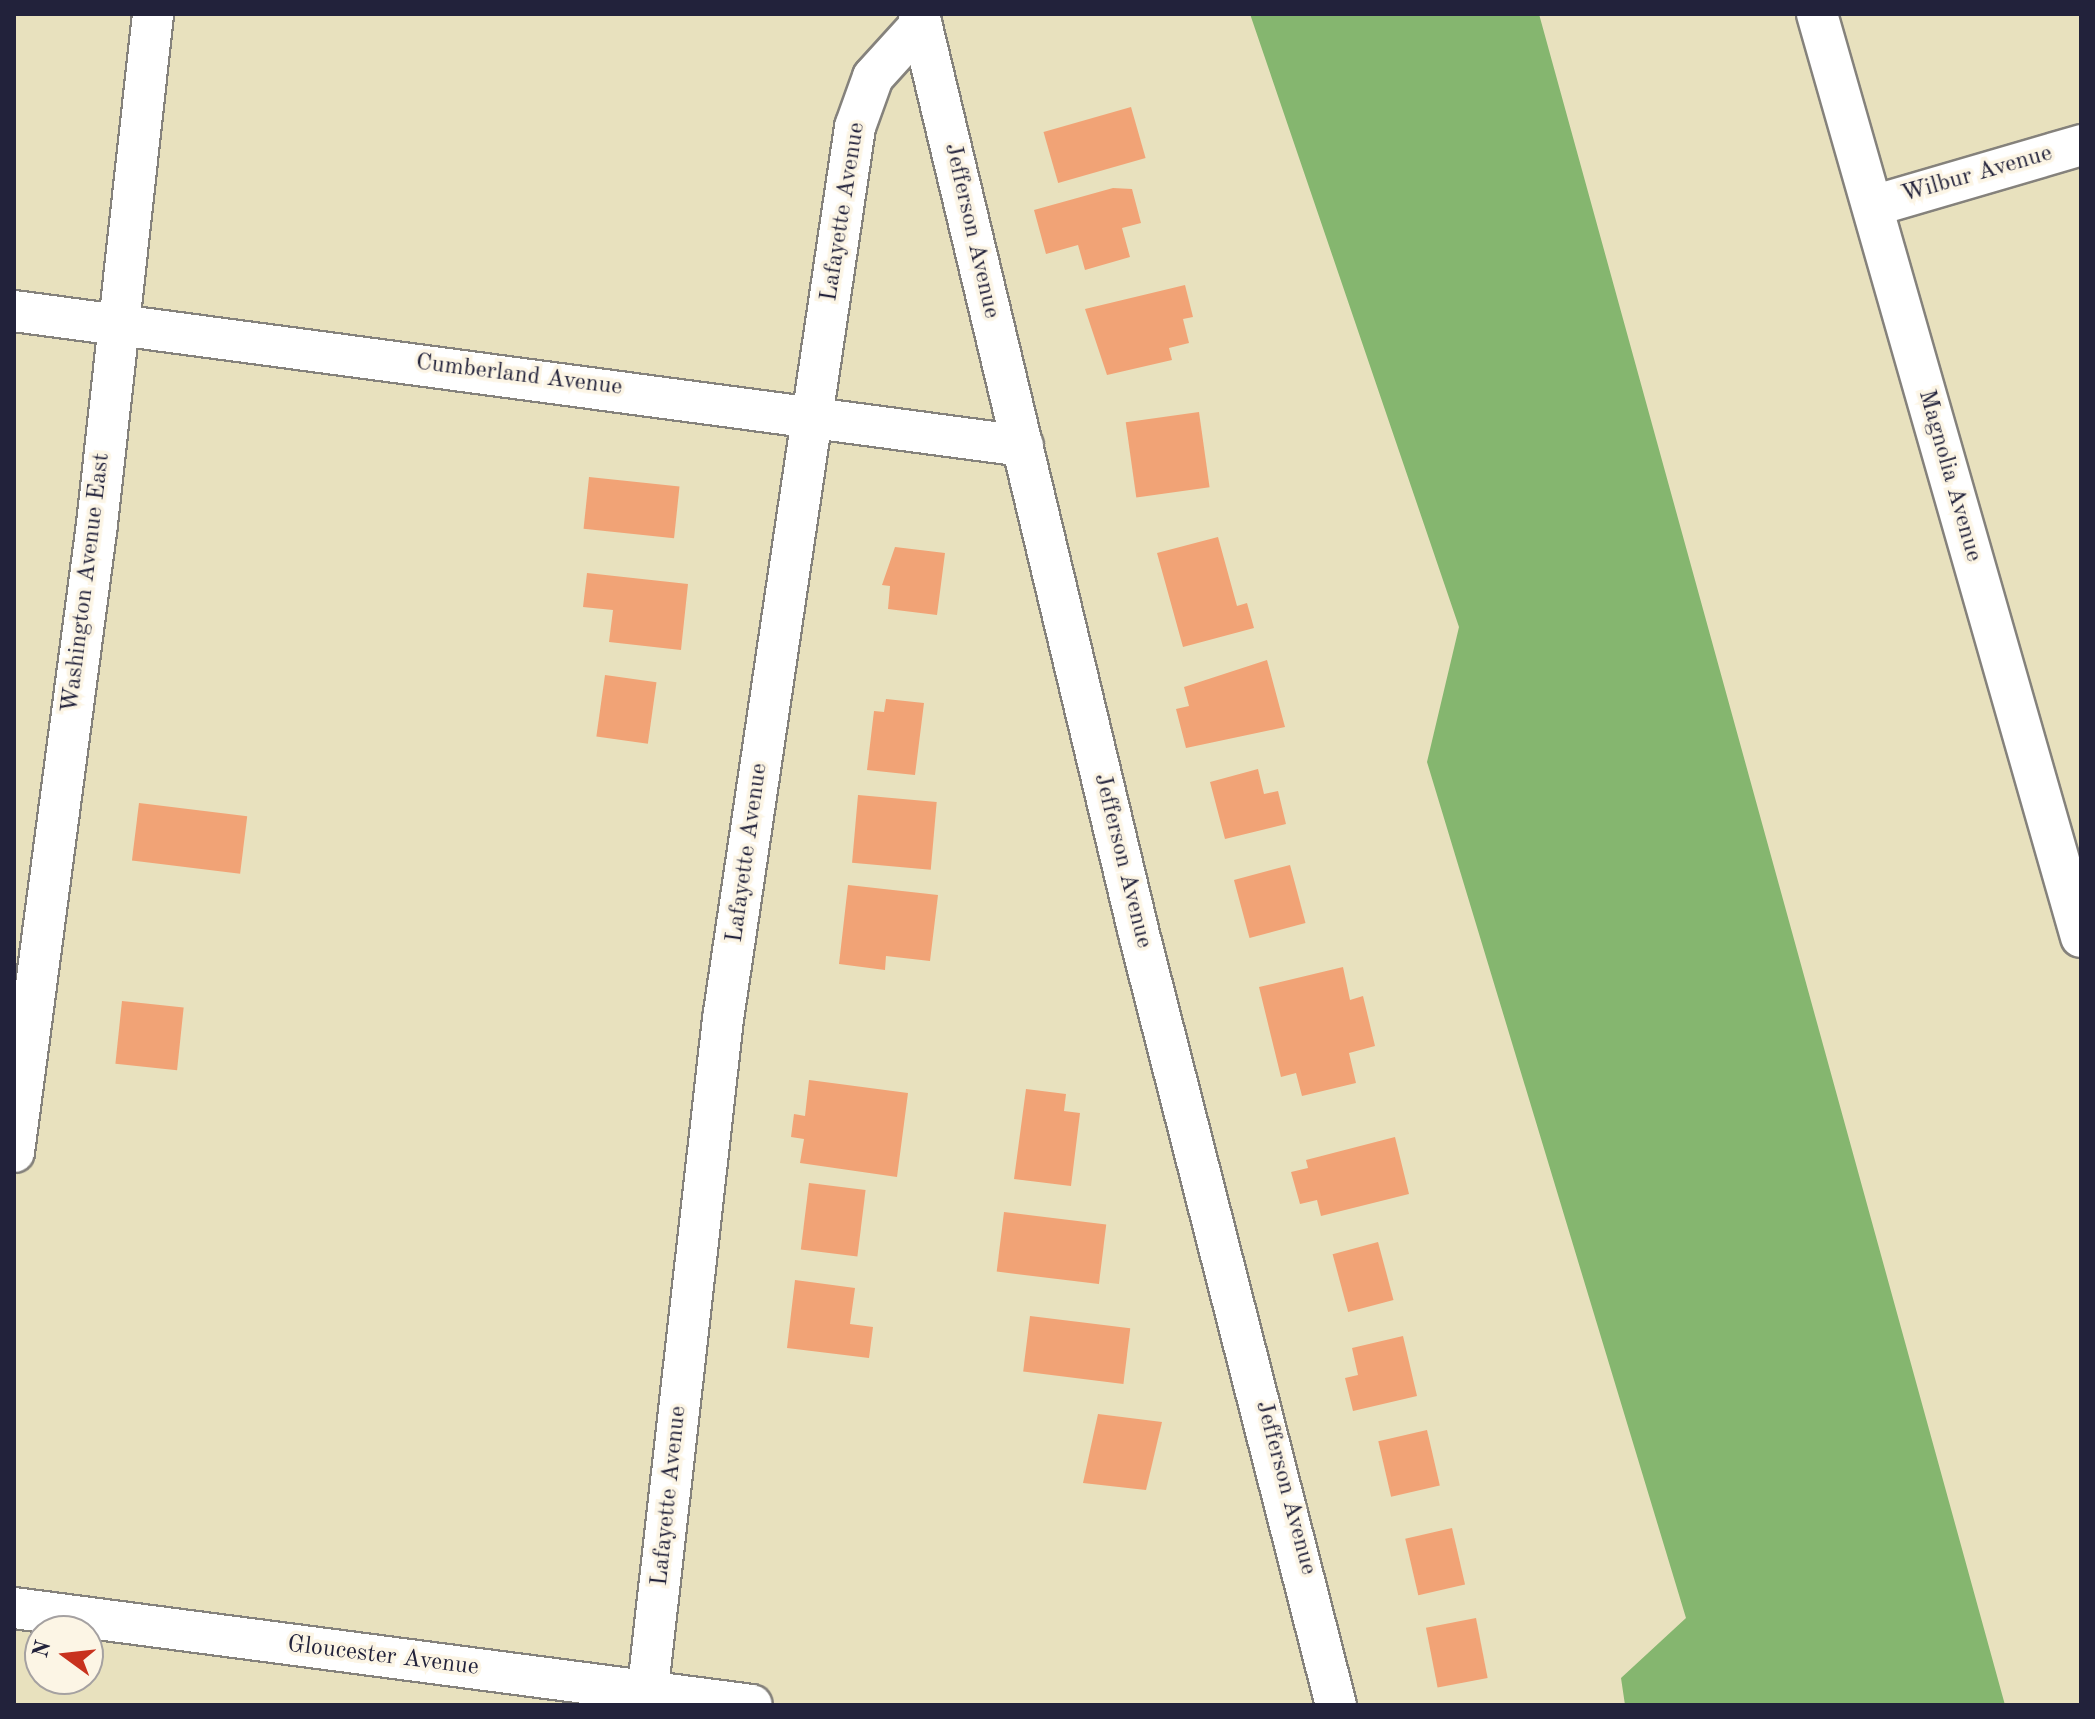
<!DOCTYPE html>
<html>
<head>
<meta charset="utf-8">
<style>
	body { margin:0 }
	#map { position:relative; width:2095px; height:1719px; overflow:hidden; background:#e8e1be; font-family:"Old Standard TT",serif }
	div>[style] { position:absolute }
	.forest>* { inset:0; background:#85b66f }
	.building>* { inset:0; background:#f1a376; transform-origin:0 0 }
	.roads { filter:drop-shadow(2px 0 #85827c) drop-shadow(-2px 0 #85827c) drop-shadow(0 2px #85827c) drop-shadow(0 -2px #85827c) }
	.street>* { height:40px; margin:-20px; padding:0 20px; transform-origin:20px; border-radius:20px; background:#fff }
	span { translate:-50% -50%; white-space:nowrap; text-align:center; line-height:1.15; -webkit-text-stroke:7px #fcf5e5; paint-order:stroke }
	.street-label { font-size:24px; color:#22223b }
	.frame { position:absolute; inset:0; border:16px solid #22223b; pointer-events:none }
	.north { position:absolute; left:24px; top:1615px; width:80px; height:80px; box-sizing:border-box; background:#fcf5e5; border:2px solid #a5a1a1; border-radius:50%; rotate:285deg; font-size:22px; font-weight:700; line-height:32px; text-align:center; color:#22223b }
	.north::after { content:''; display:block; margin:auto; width:28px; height:36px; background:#c8321e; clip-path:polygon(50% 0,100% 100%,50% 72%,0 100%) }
</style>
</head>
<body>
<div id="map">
	<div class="forest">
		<div style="clip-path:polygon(1250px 14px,1539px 14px,2005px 1705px,1625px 1705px,1621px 1678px,1686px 1618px,1427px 762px,1459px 627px)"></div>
	</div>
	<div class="building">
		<div style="left:1131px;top:107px;width:53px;height:91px;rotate:74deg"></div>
		<div style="clip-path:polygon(1113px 188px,1132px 189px,1141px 223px,1122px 228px,1130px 257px,1085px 270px,1078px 245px,1046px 254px,1034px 210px)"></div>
		<div style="clip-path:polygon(1185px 285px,1193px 317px,1183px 319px,1189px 343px,1169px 348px,1172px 360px,1107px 375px,1085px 309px)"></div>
		<div style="left:1199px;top:412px;width:76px;height:74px;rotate:82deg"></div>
		<div style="left:589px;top:477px;width:91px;height:52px;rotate:6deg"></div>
		<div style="clip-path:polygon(1218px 537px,1237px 606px,1247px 603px,1254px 628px,1183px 647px,1157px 553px)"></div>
		<div style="clip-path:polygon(895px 547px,945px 553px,937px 615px,888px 609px,890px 586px,882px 585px)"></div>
		<div style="clip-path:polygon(587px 573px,688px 584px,681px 650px,609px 642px,613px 610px,583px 607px)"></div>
		<div style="clip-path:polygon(1267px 660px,1285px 727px,1186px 748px,1176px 709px,1189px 706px,1184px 687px)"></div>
		<div style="left:605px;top:675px;width:52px;height:62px;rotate:8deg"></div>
		<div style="clip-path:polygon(886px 699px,924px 703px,915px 775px,867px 770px,874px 711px,884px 712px)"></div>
		<div style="clip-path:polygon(1258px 769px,1264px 794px,1278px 791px,1286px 824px,1225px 839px,1210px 782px)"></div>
		<div style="left:858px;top:795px;width:79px;height:68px;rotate:5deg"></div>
		<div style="left:139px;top:803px;width:109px;height:58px;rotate:7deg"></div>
		<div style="left:1290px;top:865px;width:60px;height:58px;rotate:75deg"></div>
		<div style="clip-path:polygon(848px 885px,938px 895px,930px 961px,886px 956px,885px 970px,839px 964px)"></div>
		<div style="clip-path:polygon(1343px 967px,1350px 1000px,1363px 996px,1375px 1046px,1349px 1053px,1356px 1083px,1302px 1096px,1296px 1073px,1281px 1077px,1259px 987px)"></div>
		<div style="left:122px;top:1001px;width:62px;height:63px;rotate:6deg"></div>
		<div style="clip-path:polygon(809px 1080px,908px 1093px,897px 1177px,800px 1163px,804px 1139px,791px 1137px,794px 1114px,805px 1116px)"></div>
		<div style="clip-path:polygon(1026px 1089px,1066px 1094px,1064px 1111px,1080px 1113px,1071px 1186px,1014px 1179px)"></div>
		<div style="clip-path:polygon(1395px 1137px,1409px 1194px,1321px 1216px,1317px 1200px,1300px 1204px,1291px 1172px,1308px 1168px,1306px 1160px)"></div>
		<div style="left:809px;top:1183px;width:57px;height:67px;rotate:7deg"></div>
		<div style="left:1004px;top:1212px;width:103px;height:60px;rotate:7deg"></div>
		<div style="left:1378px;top:1242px;width:60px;height:47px;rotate:75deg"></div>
		<div style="clip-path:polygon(795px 1280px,855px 1288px,850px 1324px,873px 1327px,869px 1358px,787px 1348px)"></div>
		<div style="left:1030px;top:1316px;width:101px;height:56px;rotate:7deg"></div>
		<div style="clip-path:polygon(1403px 1336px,1417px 1396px,1353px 1411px,1345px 1378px,1358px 1375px,1352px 1348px)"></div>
		<div style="clip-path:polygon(1098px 1414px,1162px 1422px,1146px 1490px,1083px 1483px)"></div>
		<div style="left:1427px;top:1430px;width:57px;height:50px;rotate:77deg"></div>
		<div style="left:1452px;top:1528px;width:58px;height:48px;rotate:77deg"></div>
		<div style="left:1476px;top:1618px;width:61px;height:51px;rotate:79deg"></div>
	</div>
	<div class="roads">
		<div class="street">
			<div style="left:919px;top:14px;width:946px;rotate:76.55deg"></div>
			<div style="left:1139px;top:934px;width:796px;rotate:75.67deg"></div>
			<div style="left:1817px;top:14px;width:960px;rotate:74.04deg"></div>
			<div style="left:1873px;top:206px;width:217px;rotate:-16.3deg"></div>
			<div style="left:14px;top:311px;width:1018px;rotate:7.62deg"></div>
			<div style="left:14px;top:1152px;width:633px;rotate:-82.47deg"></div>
			<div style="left:97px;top:524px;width:513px;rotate:-83.73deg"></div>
			<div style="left:14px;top:1608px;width:744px;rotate:7.49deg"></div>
			<div style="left:646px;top:1705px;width:690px;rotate:-83.6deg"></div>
			<div style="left:723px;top:1019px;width:902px;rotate:-81.58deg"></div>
			<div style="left:855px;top:127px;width:53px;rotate:-70.2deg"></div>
			<div style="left:873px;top:77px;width:72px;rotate:-47.8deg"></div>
		</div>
	</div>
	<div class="street-label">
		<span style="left:1977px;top:175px;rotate:-16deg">Wilbur Avenue</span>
		<span style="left:844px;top:212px;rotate:-81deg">Lafayette Avenue</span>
		<span style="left:971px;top:231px;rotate:77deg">Jefferson Avenue</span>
		<span style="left:519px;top:376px;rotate:7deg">Cumberland Avenue</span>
		<span style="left:1949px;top:476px;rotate:74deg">Magnolia Avenue</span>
		<span style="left:87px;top:583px;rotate:-83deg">Washington Avenue East</span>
		<span style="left:748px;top:853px;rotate:-82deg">Lafayette Avenue</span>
		<span style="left:1122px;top:861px;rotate:76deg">Jefferson Avenue</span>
		<span style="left:1285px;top:1488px;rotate:75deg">Jefferson Avenue</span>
		<span style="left:670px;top:1496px;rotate:-84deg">Lafayette Avenue</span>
		<span style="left:383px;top:1657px;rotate:7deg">Gloucester Avenue</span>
	</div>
	<div class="frame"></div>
	<div class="north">N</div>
</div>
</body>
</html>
